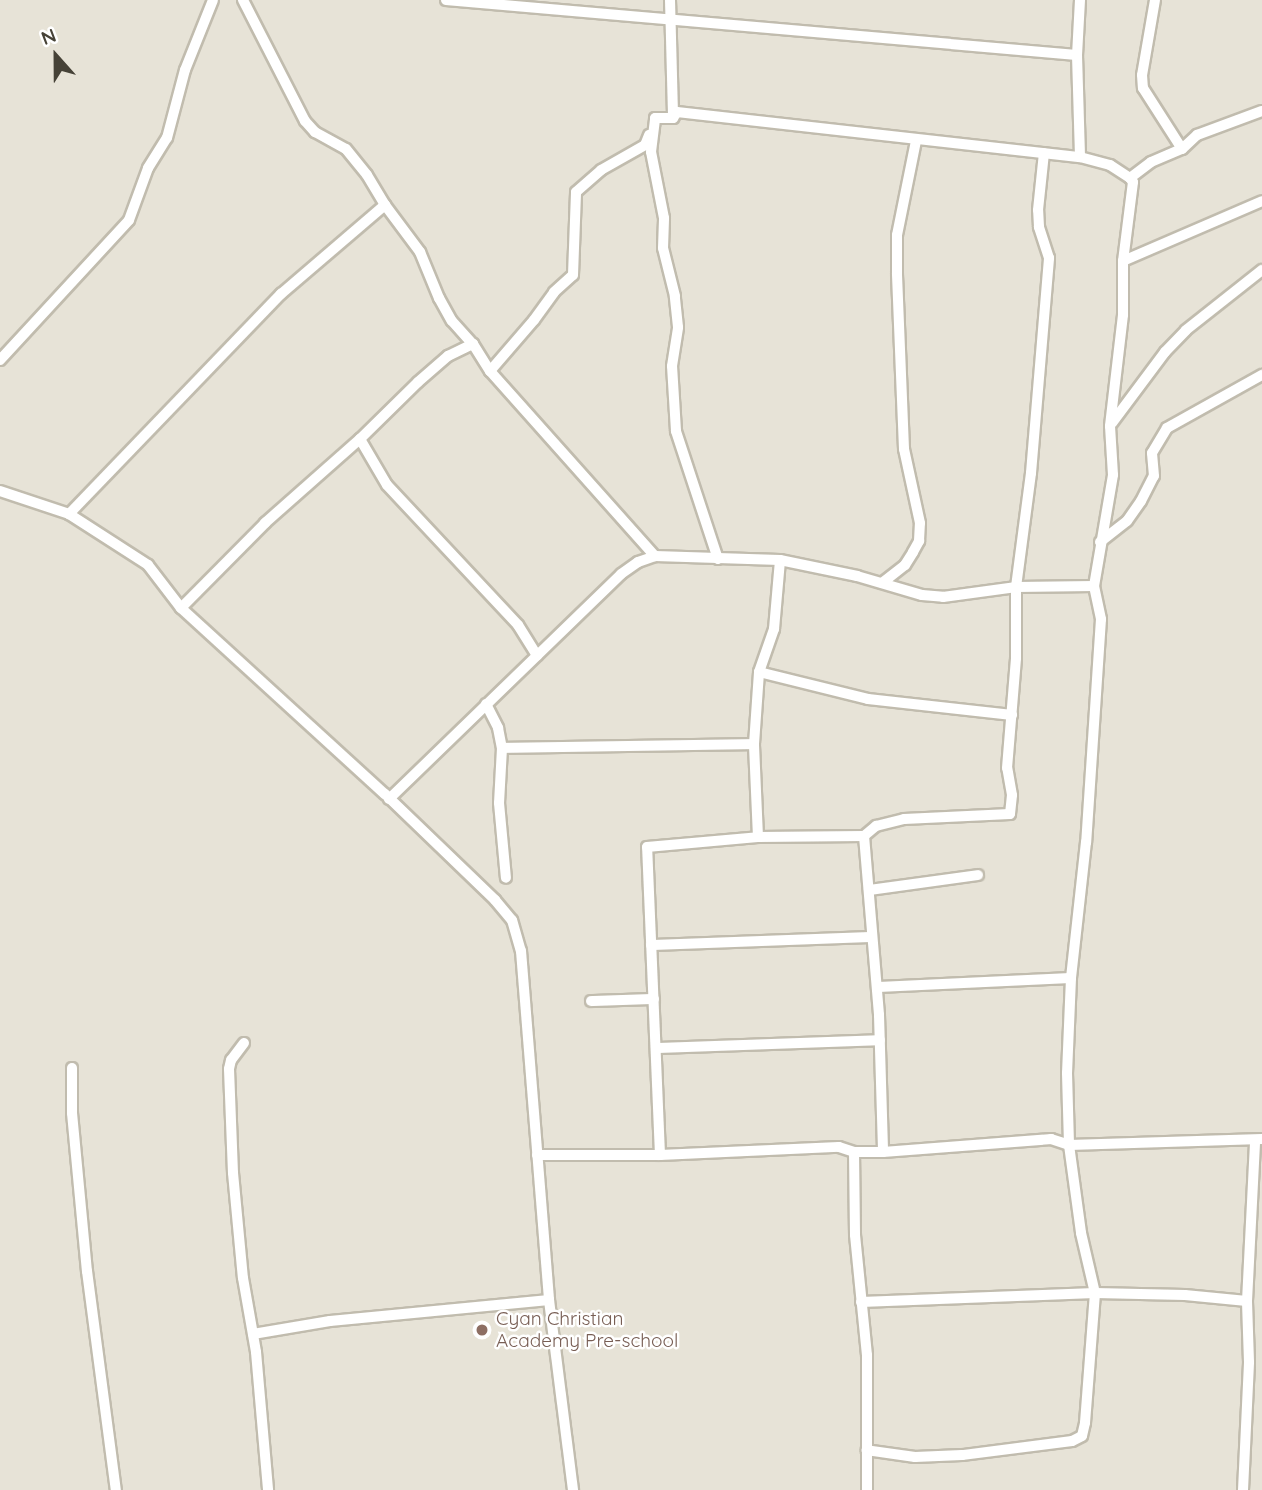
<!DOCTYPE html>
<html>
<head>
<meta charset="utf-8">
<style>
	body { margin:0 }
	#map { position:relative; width:1262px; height:1490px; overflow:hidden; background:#f3f1e8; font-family:Quicksand,sans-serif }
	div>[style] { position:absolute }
	.residential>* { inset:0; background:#e7e3d7; transform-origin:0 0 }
	.roads { filter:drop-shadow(2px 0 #c1bcae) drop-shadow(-2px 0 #c1bcae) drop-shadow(0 2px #c1bcae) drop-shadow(0 -2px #c1bcae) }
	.minor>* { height:10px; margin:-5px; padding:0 5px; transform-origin:5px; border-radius:5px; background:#fff }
	.dots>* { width:19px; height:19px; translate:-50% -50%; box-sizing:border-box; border:4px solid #fff; border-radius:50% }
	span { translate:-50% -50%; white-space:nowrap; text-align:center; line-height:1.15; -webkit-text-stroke:5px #fff; paint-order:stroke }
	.education-label { font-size:19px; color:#785e54 }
	.left { translate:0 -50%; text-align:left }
	.north { position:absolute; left:21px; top:21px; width:70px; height:70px; -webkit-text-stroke:5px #fff; paint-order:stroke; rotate:339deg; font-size:19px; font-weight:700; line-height:28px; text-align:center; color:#464237 }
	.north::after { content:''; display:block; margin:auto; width:24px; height:32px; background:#464237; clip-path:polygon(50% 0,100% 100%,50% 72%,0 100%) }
</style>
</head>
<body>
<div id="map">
	<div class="residential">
		<div style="left:0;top:0;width:1262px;height:1490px"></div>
	</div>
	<div class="roads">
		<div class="minor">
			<div style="left:243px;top:0;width:136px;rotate:62.9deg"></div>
			<div style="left:305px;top:121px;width:15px;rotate:48deg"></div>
			<div style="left:315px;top:132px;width:35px;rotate:29deg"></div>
			<div style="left:346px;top:149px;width:33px;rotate:51deg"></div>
			<div style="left:367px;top:175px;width:35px;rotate:59deg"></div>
			<div style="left:385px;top:205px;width:59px;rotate:53.3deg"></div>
			<div style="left:420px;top:252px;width:50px;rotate:67.6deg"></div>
			<div style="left:439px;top:298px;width:26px;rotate:61deg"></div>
			<div style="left:452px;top:321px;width:31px;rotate:48deg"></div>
			<div style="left:473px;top:344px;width:32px;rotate:58deg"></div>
			<div style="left:490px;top:371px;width:248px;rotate:48.3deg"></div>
			<div style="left:446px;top:0;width:633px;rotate:4.98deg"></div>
			<div style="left:670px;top:0;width:118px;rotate:88.5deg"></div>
			<div style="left:1080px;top:0;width:55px;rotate:93.1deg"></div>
			<div style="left:1077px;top:55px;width:102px;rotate:88.3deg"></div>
			<div style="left:1155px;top:0;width:76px;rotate:99.8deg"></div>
			<div style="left:1142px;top:75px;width:13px;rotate:86deg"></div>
			<div style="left:1143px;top:88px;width:72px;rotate:57.4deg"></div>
			<div style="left:1130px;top:178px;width:26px;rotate:-37deg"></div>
			<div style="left:1151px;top:162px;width:34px;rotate:-23deg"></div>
			<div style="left:1182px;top:149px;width:21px;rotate:-43deg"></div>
			<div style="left:1197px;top:135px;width:69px;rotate:-20.3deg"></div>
			<div style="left:1123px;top:261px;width:151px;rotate:-23.3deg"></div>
			<div style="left:0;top:360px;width:190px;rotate:-47.3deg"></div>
			<div style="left:129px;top:220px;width:55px;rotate:-69.9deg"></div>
			<div style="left:148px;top:168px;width:36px;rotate:-58deg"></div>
			<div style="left:167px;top:138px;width:70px;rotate:-75.2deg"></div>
			<div style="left:185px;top:70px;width:75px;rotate:-68.2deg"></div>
			<div style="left:490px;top:371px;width:67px;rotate:-49.2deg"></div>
			<div style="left:534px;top:320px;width:34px;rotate:-54deg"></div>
			<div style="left:554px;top:292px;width:25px;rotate:-42deg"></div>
			<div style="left:573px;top:275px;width:83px;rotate:-87.9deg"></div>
			<div style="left:576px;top:192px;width:33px;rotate:-41deg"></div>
			<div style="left:601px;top:170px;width:51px;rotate:-29.6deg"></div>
			<div style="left:645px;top:145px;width:11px;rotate:-68deg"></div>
			<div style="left:1112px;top:423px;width:89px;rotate:-53.3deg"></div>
			<div style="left:1165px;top:352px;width:30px;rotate:-46deg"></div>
			<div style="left:1186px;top:330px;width:97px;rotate:-38.3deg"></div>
			<div style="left:360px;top:439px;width:53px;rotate:59.6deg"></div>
			<div style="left:387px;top:485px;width:192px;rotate:46.9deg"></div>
			<div style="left:518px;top:625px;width:36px;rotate:58deg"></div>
			<div style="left:0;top:491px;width:73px;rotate:18.4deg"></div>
			<div style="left:69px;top:514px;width:94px;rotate:32.8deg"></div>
			<div style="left:148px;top:565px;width:54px;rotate:52.5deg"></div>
			<div style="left:181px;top:608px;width:276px;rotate:42.4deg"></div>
			<div style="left:385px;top:794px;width:153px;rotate:43.9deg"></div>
			<div style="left:495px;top:900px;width:26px;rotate:50deg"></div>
			<div style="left:512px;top:920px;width:32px;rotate:74deg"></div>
			<div style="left:521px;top:951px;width:350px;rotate:85.4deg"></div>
			<div style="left:549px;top:1300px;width:192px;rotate:82.8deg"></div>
			<div style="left:69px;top:514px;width:306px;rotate:-46.1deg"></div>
			<div style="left:281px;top:294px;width:137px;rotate:-40.6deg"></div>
			<div style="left:1100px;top:542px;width:34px;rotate:-38deg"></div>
			<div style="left:1127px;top:521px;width:24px;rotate:-55deg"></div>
			<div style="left:1141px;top:501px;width:28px;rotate:-63deg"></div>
			<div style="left:1154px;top:476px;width:23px;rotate:-95deg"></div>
			<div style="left:1152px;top:453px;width:29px;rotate:-59deg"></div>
			<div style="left:1167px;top:428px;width:109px;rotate:-29.2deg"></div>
			<div style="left:718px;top:559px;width:135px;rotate:-108.2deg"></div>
			<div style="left:676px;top:431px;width:65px;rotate:-93.5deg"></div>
			<div style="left:672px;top:366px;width:39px;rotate:-81deg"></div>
			<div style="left:678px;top:327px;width:31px;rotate:-96deg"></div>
			<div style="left:675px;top:296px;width:49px;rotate:-104deg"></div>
			<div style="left:663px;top:248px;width:30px;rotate:-88deg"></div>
			<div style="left:664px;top:218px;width:67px;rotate:-101.1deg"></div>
			<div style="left:651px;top:152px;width:34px;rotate:-83deg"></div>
			<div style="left:655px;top:118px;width:18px"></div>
			<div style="left:673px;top:118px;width:7px;rotate:-56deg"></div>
			<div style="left:677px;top:112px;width:406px;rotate:6.4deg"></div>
			<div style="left:1080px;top:157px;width:31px;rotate:15deg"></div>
			<div style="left:1110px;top:165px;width:24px;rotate:33deg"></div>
			<div style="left:1130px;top:178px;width:5px;rotate:53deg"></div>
			<div style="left:1133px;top:182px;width:80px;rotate:97.2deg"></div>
			<div style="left:1123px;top:261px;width:54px;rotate:90deg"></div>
			<div style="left:1123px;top:315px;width:112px;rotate:96.7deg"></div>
			<div style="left:1110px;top:426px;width:49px;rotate:86.5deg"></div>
			<div style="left:1113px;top:475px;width:113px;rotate:99.7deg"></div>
			<div style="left:1094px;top:586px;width:34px;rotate:78deg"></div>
			<div style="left:1101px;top:619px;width:224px;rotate:93.8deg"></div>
			<div style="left:1086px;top:842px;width:137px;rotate:96.3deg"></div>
			<div style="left:1071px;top:978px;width:95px;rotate:92.4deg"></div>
			<div style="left:1067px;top:1073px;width:72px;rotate:88.4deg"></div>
			<div style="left:1069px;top:1145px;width:89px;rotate:82.2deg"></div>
			<div style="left:1081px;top:1233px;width:62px;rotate:76.9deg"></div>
			<div style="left:1095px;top:1293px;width:130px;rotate:94.4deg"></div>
			<div style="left:1085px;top:1423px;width:13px;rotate:103deg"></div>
			<div style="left:1082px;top:1436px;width:11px;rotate:153deg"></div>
			<div style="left:1072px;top:1441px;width:111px;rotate:172.7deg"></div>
			<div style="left:962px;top:1455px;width:47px;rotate:177.6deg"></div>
			<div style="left:915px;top:1457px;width:49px;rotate:-171.9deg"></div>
			<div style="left:882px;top:583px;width:29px;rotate:-38deg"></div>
			<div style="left:905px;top:565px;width:15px;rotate:-58deg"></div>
			<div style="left:913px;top:552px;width:13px;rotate:-61deg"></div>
			<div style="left:919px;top:541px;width:18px;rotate:-87deg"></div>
			<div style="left:920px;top:523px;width:76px;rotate:-102.2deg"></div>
			<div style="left:904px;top:449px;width:176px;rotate:-92.3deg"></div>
			<div style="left:897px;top:273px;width:38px;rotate:-90deg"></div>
			<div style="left:897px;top:235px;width:96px;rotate:-78.6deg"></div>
			<div style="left:181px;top:608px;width:120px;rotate:-45.3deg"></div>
			<div style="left:265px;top:523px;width:127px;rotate:-41.5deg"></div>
			<div style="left:360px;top:439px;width:81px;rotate:-44.5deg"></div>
			<div style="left:418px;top:382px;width:40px;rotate:-41deg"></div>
			<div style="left:448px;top:356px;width:28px;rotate:-26deg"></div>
			<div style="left:759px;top:672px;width:112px;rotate:13.9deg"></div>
			<div style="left:868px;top:699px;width:145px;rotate:6.3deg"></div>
			<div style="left:486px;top:704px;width:27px;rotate:63deg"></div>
			<div style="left:498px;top:728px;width:20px;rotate:79deg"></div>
			<div style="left:502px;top:748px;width:55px;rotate:93.1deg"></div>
			<div style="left:499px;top:803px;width:75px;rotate:84.7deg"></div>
			<div style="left:502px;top:748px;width:252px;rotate:-0.9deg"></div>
			<div style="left:389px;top:799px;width:323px;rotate:-44.1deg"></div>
			<div style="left:621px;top:574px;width:21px;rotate:-35deg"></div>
			<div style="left:638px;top:562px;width:18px;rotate:-19deg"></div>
			<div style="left:655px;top:556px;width:125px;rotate:1.8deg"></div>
			<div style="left:780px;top:560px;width:79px;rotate:11.7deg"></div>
			<div style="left:857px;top:576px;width:68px;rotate:16.3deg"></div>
			<div style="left:922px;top:595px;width:21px;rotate:5deg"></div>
			<div style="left:943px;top:597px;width:74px;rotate:-7.8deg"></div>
			<div style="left:1016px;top:587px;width:78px;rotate:-0.7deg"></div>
			<div style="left:864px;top:836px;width:180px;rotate:85.2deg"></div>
			<div style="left:879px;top:1015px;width:137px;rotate:88.3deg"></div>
			<div style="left:758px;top:837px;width:93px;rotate:-92.5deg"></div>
			<div style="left:754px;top:744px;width:72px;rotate:-86deg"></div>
			<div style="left:759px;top:672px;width:46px;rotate:-70.8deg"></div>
			<div style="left:774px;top:629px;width:69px;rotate:-85deg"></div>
			<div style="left:869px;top:890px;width:110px;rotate:-7.8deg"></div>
			<div style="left:651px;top:945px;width:221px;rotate:-2.1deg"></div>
			<div style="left:878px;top:987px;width:193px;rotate:-2.7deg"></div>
			<div style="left:591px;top:1001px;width:63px;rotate:-1.8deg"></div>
			<div style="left:244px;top:1043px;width:21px;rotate:127deg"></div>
			<div style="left:231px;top:1060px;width:9px;rotate:103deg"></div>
			<div style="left:229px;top:1069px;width:104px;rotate:87.8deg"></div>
			<div style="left:233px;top:1173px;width:105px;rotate:84.6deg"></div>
			<div style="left:243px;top:1278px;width:75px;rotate:80deg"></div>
			<div style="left:256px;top:1352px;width:139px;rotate:85deg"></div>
			<div style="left:656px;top:1048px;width:224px;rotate:-2deg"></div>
			<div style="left:72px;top:1068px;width:45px;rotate:90deg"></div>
			<div style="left:72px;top:1113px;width:159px;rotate:84.6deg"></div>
			<div style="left:87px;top:1271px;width:221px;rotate:82.5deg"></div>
			<div style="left:854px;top:1152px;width:83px;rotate:89.3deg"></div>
			<div style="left:855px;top:1235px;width:121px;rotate:84.3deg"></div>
			<div style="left:867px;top:1355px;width:135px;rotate:90deg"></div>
			<div style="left:537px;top:1155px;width:123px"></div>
			<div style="left:660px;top:1155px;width:179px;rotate:-2.6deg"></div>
			<div style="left:839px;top:1147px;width:16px;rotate:18deg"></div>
			<div style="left:854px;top:1152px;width:29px"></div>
			<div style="left:883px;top:1152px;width:169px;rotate:-4.4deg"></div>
			<div style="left:1051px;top:1139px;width:19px;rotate:18deg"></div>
			<div style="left:1069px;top:1145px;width:193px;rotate:-1.8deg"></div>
			<div style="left:660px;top:1155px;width:308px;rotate:-92.4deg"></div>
			<div style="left:647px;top:847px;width:111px;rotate:-5.1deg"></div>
			<div style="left:758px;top:837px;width:106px;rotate:-0.5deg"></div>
			<div style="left:864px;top:836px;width:16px;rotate:-40deg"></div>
			<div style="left:876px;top:826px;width:29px;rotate:-14deg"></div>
			<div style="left:904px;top:819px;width:106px;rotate:-2.7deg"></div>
			<div style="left:1010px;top:814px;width:19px;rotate:-84deg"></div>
			<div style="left:1012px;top:795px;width:27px;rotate:-100deg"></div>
			<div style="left:1007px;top:768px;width:110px;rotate:-85.3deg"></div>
			<div style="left:1016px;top:658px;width:71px;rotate:-90deg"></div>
			<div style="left:1016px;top:587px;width:115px;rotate:-82.5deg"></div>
			<div style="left:1031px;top:473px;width:216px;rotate:-85.2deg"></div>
			<div style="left:1049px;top:258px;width:33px;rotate:-108deg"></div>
			<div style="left:1039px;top:227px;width:17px;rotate:-93deg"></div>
			<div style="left:1038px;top:210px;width:57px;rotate:-84deg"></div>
			<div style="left:861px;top:1302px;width:234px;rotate:-2.2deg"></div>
			<div style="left:1095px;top:1293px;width:90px;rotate:1.3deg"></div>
			<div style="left:1185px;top:1295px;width:62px;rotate:5.5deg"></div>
			<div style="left:253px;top:1334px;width:78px;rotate:-9.6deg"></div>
			<div style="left:330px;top:1321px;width:220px;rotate:-5.5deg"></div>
			<div style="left:1243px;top:1490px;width:128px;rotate:-87.3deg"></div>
			<div style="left:1249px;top:1362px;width:61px;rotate:-91.9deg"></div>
			<div style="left:1247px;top:1301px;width:159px;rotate:-87.1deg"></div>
		</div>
	</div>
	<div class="dots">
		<div style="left:482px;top:1330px;background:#8d6e63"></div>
	</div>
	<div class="education-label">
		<span class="left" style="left:496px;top:1330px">Cyan Christian<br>Academy Pre-school</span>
	</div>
	<div class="north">N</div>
</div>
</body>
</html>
